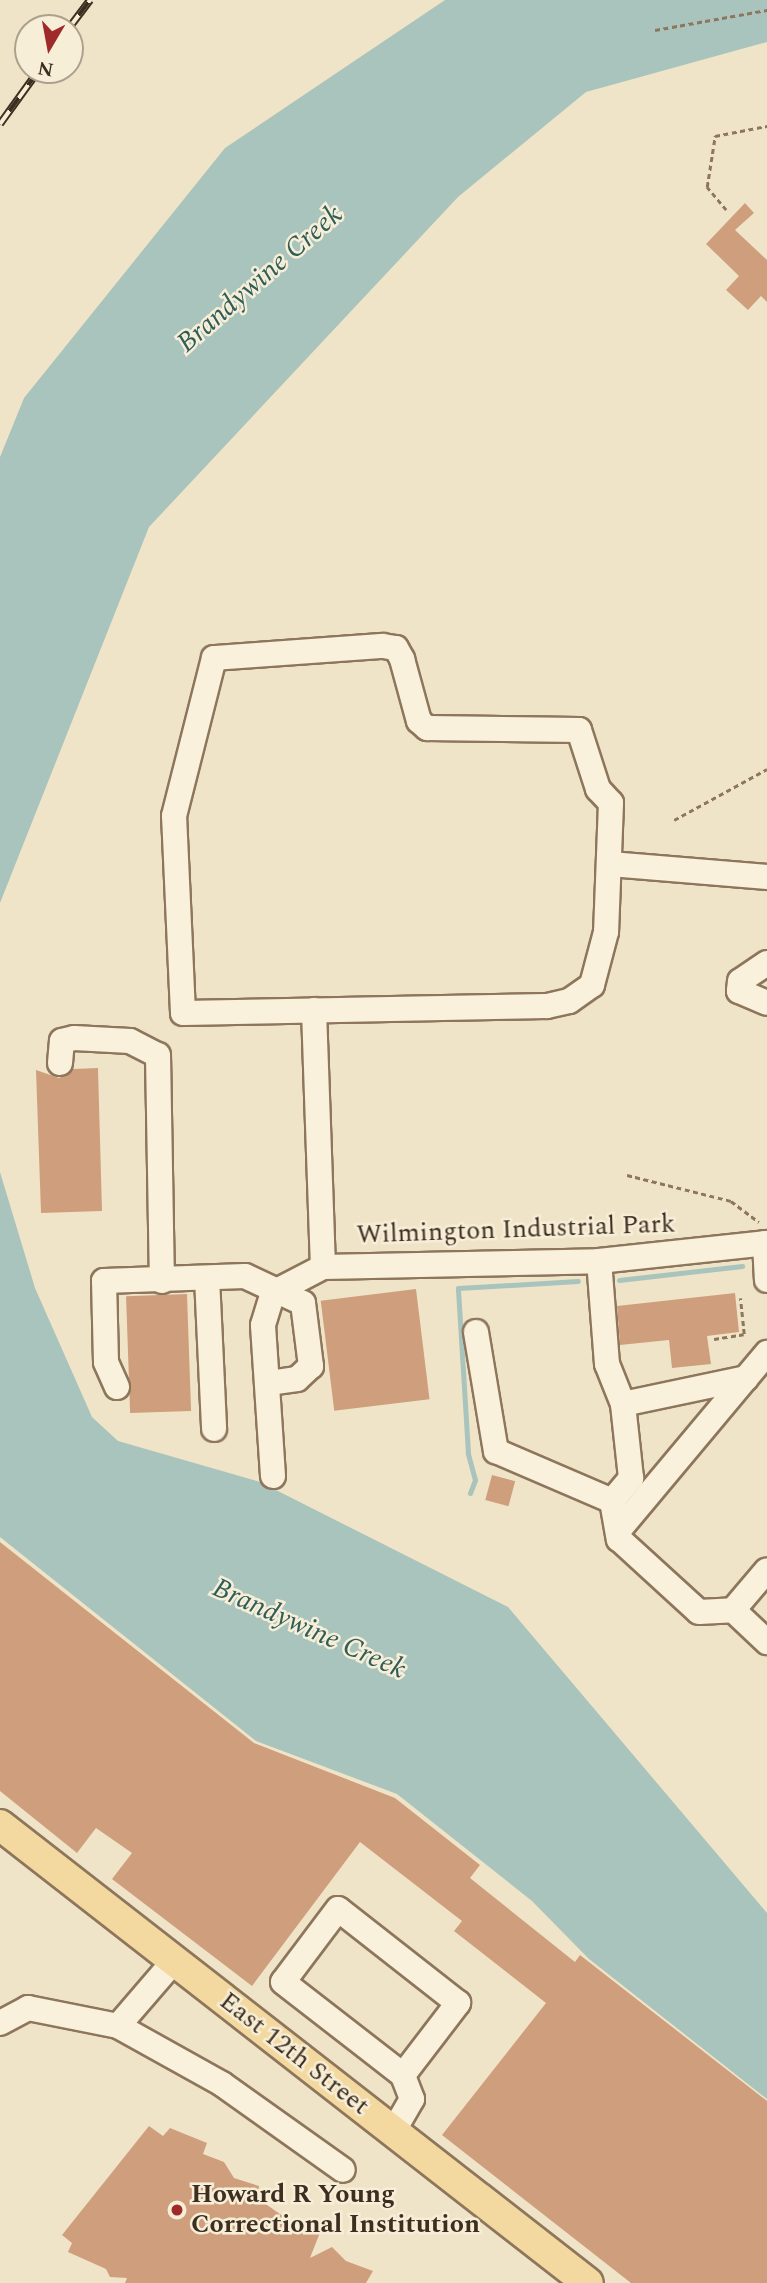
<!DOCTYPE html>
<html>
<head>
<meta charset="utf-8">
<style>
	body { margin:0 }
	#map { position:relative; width:767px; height:2283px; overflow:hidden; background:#f0e4c8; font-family:Spectral,serif }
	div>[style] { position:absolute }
	.water>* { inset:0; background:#a9c4bc }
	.stream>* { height:5px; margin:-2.5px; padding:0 2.5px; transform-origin:2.5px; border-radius:2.5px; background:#a9c4bc }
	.building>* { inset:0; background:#cf9f7d; transform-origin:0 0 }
	.path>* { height:2.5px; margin-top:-1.25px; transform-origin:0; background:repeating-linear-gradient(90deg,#8d765c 0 5px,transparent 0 8.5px) }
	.roads { filter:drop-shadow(2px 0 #8d765c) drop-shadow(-2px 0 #8d765c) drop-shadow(0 2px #8d765c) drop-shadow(0 -2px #8d765c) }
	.minor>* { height:24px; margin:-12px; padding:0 12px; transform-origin:12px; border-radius:12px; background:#faf1dc }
	.major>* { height:30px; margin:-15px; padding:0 15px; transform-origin:15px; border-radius:15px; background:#f3d9a0 }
	.rail>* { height:8px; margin-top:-4px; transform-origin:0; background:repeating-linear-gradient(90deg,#f7eed8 0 16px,#3d2e20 0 32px); box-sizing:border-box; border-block:2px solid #3d2e20 }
	.dots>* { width:19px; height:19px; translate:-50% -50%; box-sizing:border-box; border:4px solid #f7eed8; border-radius:50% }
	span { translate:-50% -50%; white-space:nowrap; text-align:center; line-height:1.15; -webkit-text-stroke:5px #f7eed8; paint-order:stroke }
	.street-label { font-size:26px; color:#3d2e20 }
	.poi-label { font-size:26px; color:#3d2e20; font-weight:700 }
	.left { translate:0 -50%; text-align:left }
	.water-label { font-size:28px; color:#2f5d5a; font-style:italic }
	.north { position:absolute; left:14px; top:14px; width:70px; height:70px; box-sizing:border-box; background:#f7eed8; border:2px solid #ada18e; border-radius:50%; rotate:190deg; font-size:19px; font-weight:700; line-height:28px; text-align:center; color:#3d2e20 }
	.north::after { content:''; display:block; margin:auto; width:24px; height:32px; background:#9e2a2b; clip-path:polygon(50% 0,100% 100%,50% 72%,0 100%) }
</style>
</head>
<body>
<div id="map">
	<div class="water">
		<div style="clip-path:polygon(445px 0,767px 0,767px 42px,586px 92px,458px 197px,149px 527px,0 903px,0 457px,24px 398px,225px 148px)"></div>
		<div style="clip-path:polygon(0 1172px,35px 1288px,92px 1417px,118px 1441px,260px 1482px,508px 1607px,767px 1913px,767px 2099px,589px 1959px,532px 1901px,397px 1794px,256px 1741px,0 1537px)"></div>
	</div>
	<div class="stream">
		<div style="left:619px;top:1280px;width:124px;rotate:-6.5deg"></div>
		<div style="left:470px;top:1493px;width:14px;rotate:-69deg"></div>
		<div style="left:475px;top:1480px;width:28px;rotate:-105deg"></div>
		<div style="left:468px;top:1453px;width:165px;rotate:-93.5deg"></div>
		<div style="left:458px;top:1288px;width:120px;rotate:-3.3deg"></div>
	</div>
	<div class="building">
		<div style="clip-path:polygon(745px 203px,754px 213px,735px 230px,767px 260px,767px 302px,761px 296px,748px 310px,726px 290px,739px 276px,706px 244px)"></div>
		<div style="clip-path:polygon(98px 1068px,102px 1211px,41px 1213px,36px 1070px,59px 1078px,73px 1069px)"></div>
		<div style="left:416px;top:1289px;width:111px;height:96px;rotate:83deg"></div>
		<div style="clip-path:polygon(735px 1293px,739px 1332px,707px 1336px,711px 1364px,672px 1368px,669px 1340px,620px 1345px,617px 1306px)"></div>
		<div style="left:187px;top:1294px;width:117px;height:61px;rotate:88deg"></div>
		<div style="left:492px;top:1475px;width:24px;height:26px;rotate:15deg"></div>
		<div style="clip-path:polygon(0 1542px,254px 1743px,395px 1798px,480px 1865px,470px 1878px,575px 1962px,580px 1955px,767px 2101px,767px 2283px,631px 2283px,442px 2135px,546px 2003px,454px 1931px,462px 1921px,360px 1842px,252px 1986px,112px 1879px,132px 1853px,96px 1828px,77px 1853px,0 1791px)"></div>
		<div style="clip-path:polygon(149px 2126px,163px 2136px,170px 2128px,207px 2143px,203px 2154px,224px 2162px,234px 2178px,259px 2186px,257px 2198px,290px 2221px,321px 2230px,310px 2258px,332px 2247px,346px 2261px,373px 2271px,366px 2283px,125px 2283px,127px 2278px,110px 2277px,106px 2269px,68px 2252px,72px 2243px,62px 2235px)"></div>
	</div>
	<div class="path">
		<div style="left:655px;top:30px;width:114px;rotate:-10.1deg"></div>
		<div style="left:726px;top:210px;width:30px;rotate:-130deg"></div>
		<div style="left:707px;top:187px;width:52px;rotate:-81.1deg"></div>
		<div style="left:715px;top:136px;width:53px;rotate:-10.9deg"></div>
		<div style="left:674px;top:820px;width:106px;rotate:-28.7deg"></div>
		<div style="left:627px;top:1175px;width:107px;rotate:14deg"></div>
		<div style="left:731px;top:1201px;width:35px;rotate:37deg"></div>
		<div style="left:714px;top:1339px;width:30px;rotate:-9deg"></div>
		<div style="left:744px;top:1334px;width:36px;rotate:-96deg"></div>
	</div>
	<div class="roads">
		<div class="minor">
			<div style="left:383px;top:646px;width:13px;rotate:9deg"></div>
			<div style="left:396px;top:648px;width:13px;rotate:61deg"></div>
			<div style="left:402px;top:659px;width:64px;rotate:74.7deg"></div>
			<div style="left:419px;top:721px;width:11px;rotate:41deg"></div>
			<div style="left:427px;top:728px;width:152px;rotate:0.8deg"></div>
			<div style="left:579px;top:730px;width:62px;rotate:72.1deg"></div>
			<div style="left:598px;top:789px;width:19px;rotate:47deg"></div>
			<div style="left:611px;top:803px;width:129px;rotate:92.2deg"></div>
			<div style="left:606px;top:932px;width:55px;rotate:104.8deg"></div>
			<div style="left:592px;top:985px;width:28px;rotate:145deg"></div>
			<div style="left:569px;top:1001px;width:23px;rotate:167deg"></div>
			<div style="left:547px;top:1006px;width:364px;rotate:178.9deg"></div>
			<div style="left:183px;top:1013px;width:197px;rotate:-92.6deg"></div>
			<div style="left:174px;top:816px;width:163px;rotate:-75.8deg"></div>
			<div style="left:214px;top:658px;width:169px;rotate:-4.1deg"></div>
			<div style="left:610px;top:864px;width:158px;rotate:4.7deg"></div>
			<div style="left:767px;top:963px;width:32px;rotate:146deg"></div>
			<div style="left:740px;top:981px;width:10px;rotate:96deg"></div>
			<div style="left:739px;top:991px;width:30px;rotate:23deg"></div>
			<div style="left:314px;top:1010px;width:257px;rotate:88deg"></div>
			<div style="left:60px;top:1063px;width:22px;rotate:-85deg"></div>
			<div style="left:62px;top:1041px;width:12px;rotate:-14deg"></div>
			<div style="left:74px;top:1038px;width:56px;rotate:3.1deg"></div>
			<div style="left:130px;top:1041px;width:31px;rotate:27deg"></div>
			<div style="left:158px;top:1055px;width:226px;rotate:89deg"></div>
			<div style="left:765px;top:1243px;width:37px;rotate:87deg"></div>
			<div style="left:207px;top:1278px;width:151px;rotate:87.3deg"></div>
			<div style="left:273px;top:1293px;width:56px;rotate:-27.5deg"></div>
			<div style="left:323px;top:1267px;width:276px;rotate:-1.2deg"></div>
			<div style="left:599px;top:1261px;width:169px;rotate:-6.1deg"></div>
			<div style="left:476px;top:1332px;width:121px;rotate:80.5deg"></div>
			<div style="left:496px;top:1451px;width:126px;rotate:23.3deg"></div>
			<div style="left:612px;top:1501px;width:30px;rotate:-50deg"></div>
			<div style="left:631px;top:1478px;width:74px;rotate:-96.2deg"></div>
			<div style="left:623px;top:1404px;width:43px;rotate:-111.8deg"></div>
			<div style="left:607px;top:1364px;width:103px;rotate:-94.4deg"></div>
			<div style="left:117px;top:1387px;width:27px;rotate:-114deg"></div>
			<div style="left:106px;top:1362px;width:81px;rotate:-91.4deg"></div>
			<div style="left:104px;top:1281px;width:141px;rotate:-2deg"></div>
			<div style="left:245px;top:1276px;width:64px;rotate:25deg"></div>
			<div style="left:303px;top:1303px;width:64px;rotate:82.8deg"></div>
			<div style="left:311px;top:1366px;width:19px;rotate:137deg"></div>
			<div style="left:297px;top:1379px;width:29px;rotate:172deg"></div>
			<div style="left:623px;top:1404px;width:126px;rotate:-11.9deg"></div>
			<div style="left:746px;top:1378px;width:33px;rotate:-50deg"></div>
			<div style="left:273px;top:1476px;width:151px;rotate:-93.8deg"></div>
			<div style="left:263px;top:1325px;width:34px;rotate:-73deg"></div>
			<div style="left:612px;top:1501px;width:39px;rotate:80deg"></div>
			<div style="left:619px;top:1539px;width:108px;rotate:42.4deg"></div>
			<div style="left:699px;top:1612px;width:34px;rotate:-3deg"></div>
			<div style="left:733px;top:1610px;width:52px;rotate:-49.6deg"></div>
			<div style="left:618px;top:1531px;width:199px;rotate:-50.1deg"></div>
			<div style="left:733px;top:1610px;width:47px;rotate:43.3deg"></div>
			<div style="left:0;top:2023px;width:32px;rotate:-28deg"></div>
			<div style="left:28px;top:2008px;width:92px;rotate:11.3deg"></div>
			<div style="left:118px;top:2026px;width:86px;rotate:-49.3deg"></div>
			<div style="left:118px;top:2026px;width:119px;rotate:29.1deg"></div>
			<div style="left:222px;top:2084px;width:148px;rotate:35.4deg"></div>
			<div style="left:393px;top:2132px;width:38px;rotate:-60deg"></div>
			<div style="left:412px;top:2099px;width:26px;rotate:-111deg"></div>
			<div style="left:403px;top:2075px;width:91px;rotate:-52.6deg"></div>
			<div style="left:458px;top:2003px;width:152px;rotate:-141.9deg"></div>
			<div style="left:338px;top:1909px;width:91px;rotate:127deg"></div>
			<div style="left:283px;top:1982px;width:152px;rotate:37.8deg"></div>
		</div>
		<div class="major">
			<div style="left:0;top:1825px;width:745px;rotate:37.92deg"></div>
		</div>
	</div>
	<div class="rail">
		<div style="left:69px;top:28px;width:35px;rotate:-53deg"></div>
		<div style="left:0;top:124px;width:67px;rotate:-54.2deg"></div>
	</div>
	<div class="dots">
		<div style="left:177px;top:2210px;background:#9e2a2b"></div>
	</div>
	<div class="street-label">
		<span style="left:516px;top:1230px;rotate:-2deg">Wilmington Industrial Park</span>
		<span style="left:294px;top:2054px;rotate:38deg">East 12th Street</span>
	</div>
	<div class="poi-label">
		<span class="left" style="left:191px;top:2210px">Howard R Young<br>Correctional Institution</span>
	</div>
	<div class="water-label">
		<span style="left:260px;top:279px;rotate:-41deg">Brandywine Creek</span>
		<span style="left:309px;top:1629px;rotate:24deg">Brandywine Creek</span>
	</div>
	<div class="north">N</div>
</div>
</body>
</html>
